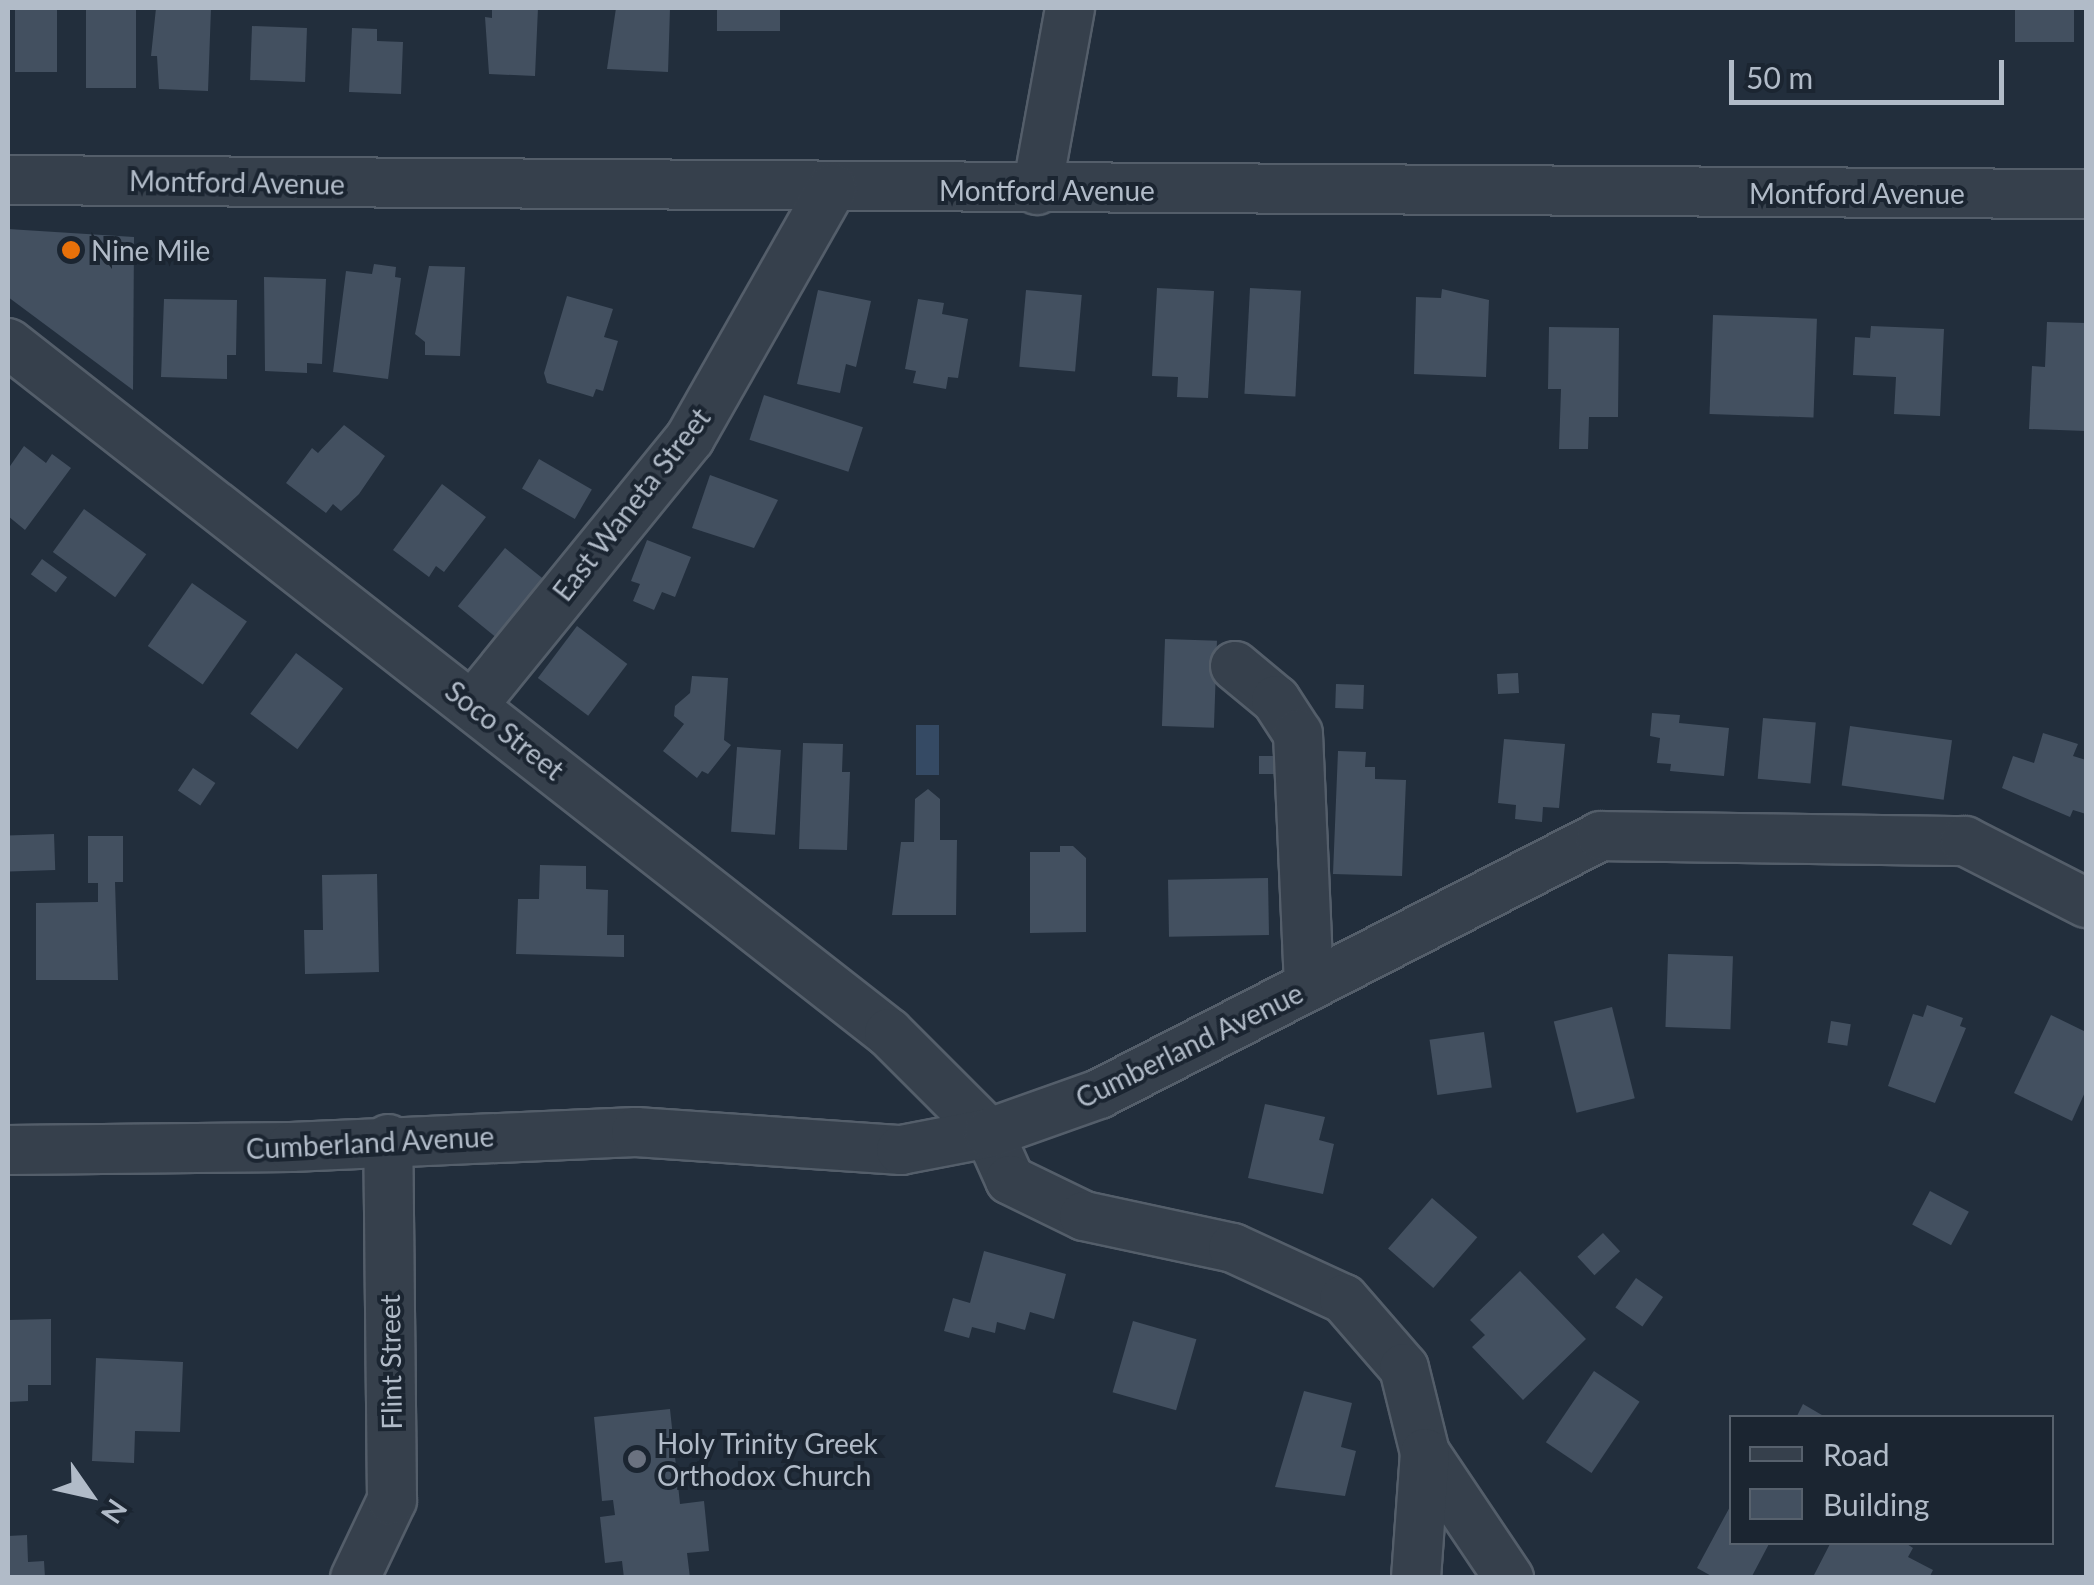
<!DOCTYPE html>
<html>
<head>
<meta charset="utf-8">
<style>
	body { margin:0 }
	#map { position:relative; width:2094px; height:1585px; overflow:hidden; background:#222e3c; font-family:Lato,sans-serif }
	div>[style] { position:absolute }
	.water>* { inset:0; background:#354a64; transform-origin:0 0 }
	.building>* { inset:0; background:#435060; transform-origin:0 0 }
	.roads { filter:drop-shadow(2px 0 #545e6a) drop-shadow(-2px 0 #545e6a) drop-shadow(0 2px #545e6a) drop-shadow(0 -2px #545e6a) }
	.minor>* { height:48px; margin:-24px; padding:0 24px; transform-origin:24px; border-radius:24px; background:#36404c }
	.dots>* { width:28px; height:28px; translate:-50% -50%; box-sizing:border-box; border:5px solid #1b2531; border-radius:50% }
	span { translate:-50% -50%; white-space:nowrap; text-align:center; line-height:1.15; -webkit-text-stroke:8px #1b2531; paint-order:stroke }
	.street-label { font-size:28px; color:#b1bbc8 }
	.poi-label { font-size:28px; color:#b1bbc8 }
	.left { translate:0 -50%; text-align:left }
	.frame { position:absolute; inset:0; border:10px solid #b1bbc8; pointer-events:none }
	.legend { position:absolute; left:1729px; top:1415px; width:325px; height:130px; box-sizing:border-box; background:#1b2531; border:2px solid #57616d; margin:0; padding:12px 18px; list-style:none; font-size:30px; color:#b1bbc8 }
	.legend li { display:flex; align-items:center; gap:20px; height:50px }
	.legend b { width:50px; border:2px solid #57616d }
	.north { position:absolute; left:40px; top:1445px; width:100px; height:100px; -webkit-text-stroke:8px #1b2531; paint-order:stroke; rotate:124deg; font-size:28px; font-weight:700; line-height:40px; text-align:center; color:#b1bbc8 }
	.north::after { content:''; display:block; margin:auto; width:35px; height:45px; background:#b1bbc8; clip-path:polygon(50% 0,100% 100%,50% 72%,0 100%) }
	.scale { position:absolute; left:1729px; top:60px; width:275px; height:45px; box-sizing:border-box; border:5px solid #b1bbc8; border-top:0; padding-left:12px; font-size:30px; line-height:35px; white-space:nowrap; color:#b1bbc8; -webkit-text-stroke:8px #1b2531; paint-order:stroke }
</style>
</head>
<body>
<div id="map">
	<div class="water">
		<div style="left:916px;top:725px;width:23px;height:50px"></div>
	</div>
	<div class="building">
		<div style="left:15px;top:8px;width:42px;height:64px"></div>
		<div style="left:86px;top:8px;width:50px;height:80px"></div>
		<div style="clip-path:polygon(156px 8px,211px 8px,208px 91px,159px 89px,157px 56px,151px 56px)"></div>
		<div style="clip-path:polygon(492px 8px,538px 8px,535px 76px,489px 74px,485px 17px,492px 18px)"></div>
		<div style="clip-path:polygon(616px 8px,670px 8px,668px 72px,607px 69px)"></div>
		<div style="left:717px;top:8px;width:63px;height:23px"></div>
		<div style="left:2015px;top:8px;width:59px;height:34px"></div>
		<div style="left:252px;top:26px;width:55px;height:54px;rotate:2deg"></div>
		<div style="clip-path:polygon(352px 28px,377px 29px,377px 41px,403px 42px,401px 94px,349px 92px)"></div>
		<div style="clip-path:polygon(8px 229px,134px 237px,133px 390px,8px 297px)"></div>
		<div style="clip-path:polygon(374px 264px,396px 267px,395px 277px,401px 278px,388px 379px,333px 372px,346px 271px,372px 274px)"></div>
		<div style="clip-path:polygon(429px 266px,465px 267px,460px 356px,425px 355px,425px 342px,415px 334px)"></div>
		<div style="clip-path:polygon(264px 277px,326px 279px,322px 364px,307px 363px,307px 373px,265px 371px)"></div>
		<div style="clip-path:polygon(1157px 288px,1214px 291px,1208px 398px,1177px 397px,1178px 377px,1152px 376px)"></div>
		<div style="left:1250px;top:288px;width:51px;height:106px;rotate:3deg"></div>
		<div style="clip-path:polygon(1442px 289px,1489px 300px,1486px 377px,1414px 374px,1416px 297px,1441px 298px)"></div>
		<div style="clip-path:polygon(818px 290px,871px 301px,856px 367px,846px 364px,840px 393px,797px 384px)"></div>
		<div style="left:1026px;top:290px;width:56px;height:77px;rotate:5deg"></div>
		<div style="clip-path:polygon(567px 296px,613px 309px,604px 337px,618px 341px,603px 391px,596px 389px,593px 397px,547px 383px,544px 373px)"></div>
		<div style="clip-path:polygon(164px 299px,237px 300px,236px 355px,227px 355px,227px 379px,161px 377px)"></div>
		<div style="clip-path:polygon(918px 299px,944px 303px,942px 314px,968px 319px,958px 378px,948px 377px,946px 389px,913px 383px,916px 371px,905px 369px)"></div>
		<div style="left:1713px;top:315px;width:104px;height:99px;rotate:2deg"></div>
		<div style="clip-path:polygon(2047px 322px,2086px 323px,2086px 431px,2029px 429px,2032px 366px,2045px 367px)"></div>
		<div style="clip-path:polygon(1871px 326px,1944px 329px,1940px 416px,1894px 414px,1896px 377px,1853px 375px,1855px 337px,1870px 338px)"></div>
		<div style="clip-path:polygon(1549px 327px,1619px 328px,1618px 417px,1589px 417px,1588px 449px,1559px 449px,1561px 389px,1548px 389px)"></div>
		<div style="left:764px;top:395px;width:104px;height:47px;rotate:18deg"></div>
		<div style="clip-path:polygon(344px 425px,385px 456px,359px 494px,341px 511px,333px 504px,326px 513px,286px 483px,312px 448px,318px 453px)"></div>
		<div style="clip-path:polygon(24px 446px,46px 463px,52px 454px,71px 468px,25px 530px,8px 516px,8px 469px)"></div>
		<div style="left:539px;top:459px;width:61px;height:34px;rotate:30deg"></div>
		<div style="clip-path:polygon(710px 475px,778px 500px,754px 548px,692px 528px)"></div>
		<div style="clip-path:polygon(442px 484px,486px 517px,444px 572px,436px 566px,429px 577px,393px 550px)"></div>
		<div style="left:84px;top:509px;width:77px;height:53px;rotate:36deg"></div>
		<div style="clip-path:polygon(647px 540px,691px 557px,675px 597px,662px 592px,654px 610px,633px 601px,640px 584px,631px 581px)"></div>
		<div style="left:505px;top:548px;width:53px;height:75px;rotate:39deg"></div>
		<div style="left:42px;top:559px;width:31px;height:19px;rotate:36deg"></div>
		<div style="left:192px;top:583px;width:67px;height:77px;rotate:35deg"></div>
		<div style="left:577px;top:626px;width:63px;height:65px;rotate:37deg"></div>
		<div style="left:1165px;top:639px;width:52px;height:87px;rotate:2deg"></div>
		<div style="left:296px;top:653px;width:59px;height:76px;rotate:37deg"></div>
		<div style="left:1518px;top:673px;width:20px;height:21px;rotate:87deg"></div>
		<div style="clip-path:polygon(692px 676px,728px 678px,724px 740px,731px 745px,708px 774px,702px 771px,697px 778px,663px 751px,684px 724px,674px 716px,675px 706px,690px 693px)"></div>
		<div style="left:1336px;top:684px;width:28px;height:24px;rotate:2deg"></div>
		<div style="clip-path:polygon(1652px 713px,1680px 715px,1679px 723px,1729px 728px,1724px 776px,1670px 771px,1671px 764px,1657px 763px,1660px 738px,1650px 736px)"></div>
		<div style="left:1763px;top:718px;width:53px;height:61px;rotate:5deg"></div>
		<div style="left:1850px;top:726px;width:103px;height:60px;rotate:8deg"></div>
		<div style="clip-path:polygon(2043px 733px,2078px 744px,2073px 756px,2086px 760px,2086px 814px,2073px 810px,2070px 817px,2002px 788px,2013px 756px,2034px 763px)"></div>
		<div style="clip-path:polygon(1504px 739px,1565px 744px,1559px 808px,1543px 807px,1542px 822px,1515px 819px,1516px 805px,1498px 803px)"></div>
		<div style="clip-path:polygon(803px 743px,843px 744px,842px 772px,850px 772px,847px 850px,799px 849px)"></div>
		<div style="left:737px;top:747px;width:44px;height:85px;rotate:4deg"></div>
		<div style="clip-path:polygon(1338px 751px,1366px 752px,1365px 767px,1375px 767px,1375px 779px,1406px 780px,1402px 876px,1333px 874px)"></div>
		<div style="left:1277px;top:756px;width:18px;height:18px;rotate:90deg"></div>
		<div style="left:193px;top:768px;width:27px;height:27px;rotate:34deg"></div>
		<div style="clip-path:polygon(928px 789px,940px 799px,940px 840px,957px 840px,956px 915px,892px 915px,901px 842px,914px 842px,915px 799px)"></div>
		<div style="left:54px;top:834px;width:36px;height:46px;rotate:88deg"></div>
		<div style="clip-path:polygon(88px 836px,123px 836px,123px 882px,115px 882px,118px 980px,36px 980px,36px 903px,98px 902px,98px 883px,88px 883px)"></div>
		<div style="clip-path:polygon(1060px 846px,1073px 846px,1086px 858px,1086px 932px,1030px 933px,1030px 852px,1060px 852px)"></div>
		<div style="clip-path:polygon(540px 865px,586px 866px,586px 889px,608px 890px,607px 935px,624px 935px,624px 957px,516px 954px,518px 899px,539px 899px)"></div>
		<div style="clip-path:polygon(377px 874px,379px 972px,305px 974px,304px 930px,323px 930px,322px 875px)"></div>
		<div style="left:1268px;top:878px;width:57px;height:100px;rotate:89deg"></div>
		<div style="left:1668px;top:954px;width:65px;height:73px;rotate:2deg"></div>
		<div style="clip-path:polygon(1927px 1005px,1963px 1018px,1960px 1026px,1966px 1028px,1935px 1103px,1888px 1086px,1913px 1014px,1923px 1017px)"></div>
		<div style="left:1612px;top:1007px;width:94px;height:60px;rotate:76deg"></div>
		<div style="clip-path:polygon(2051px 1015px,2086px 1032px,2086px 1090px,2072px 1121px,2014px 1093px)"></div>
		<div style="left:1831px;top:1021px;width:20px;height:22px;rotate:9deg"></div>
		<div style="left:1484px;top:1032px;width:56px;height:55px;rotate:82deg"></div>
		<div style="clip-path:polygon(1265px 1104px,1325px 1117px,1319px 1140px,1334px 1144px,1323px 1194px,1248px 1178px)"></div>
		<div style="left:1930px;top:1191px;width:44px;height:38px;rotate:28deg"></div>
		<div style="left:1432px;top:1198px;width:60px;height:67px;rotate:41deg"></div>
		<div style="left:1603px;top:1233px;width:25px;height:35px;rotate:47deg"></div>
		<div style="clip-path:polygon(984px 1251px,1066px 1274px,1054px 1319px,1030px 1312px,1025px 1330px,997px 1322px,995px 1333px,972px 1327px,969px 1338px,944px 1331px,953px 1298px,970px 1303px)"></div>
		<div style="clip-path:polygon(1520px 1271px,1586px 1339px,1523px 1400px,1472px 1347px,1485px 1335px,1470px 1320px)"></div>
		<div style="left:1636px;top:1278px;width:33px;height:36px;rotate:35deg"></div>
		<div style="clip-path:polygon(51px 1319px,51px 1385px,28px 1385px,28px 1401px,8px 1402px,8px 1320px)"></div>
		<div style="left:1133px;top:1321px;width:66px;height:74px;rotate:16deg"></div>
		<div style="clip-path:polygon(96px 1358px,183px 1362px,180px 1432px,135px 1431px,134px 1463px,92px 1461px)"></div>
		<div style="left:1594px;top:1371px;width:55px;height:86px;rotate:34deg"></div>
		<div style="clip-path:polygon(1304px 1391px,1352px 1403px,1341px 1447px,1356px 1451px,1345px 1496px,1275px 1487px)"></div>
		<div style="clip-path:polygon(1803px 1404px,1827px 1418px,1796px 1418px)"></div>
		<div style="clip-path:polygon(670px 1409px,680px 1504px,704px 1501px,709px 1551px,687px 1553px,690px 1578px,624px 1578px,622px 1561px,605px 1563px,600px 1517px,615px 1515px,613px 1500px,602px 1501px,594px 1417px)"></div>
		<div style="clip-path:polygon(1732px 1503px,1732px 1542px,1770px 1542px,1751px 1578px,1715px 1578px,1697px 1568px)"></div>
		<div style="clip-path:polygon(27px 1535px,28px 1562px,44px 1561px,45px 1578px,8px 1578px,8px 1536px)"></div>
		<div style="clip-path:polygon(1831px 1542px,1904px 1542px,1913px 1548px,1908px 1557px,1933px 1570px,1929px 1578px,1819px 1578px,1814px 1575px)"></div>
	</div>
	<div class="roads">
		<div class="minor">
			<div style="left:8px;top:180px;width:2078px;rotate:0.39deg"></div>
			<div style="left:1037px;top:190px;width:185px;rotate:-79.7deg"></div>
			<div style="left:8px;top:343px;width:1119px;rotate:38.07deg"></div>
			<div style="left:889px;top:1033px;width:141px;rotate:45deg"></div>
			<div style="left:989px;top:1133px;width:51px;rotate:65.9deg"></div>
			<div style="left:1010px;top:1180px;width:82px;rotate:25.9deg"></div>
			<div style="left:1084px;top:1216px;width:152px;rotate:12.1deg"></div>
			<div style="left:1233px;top:1248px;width:122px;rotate:24.7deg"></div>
			<div style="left:1344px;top:1299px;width:91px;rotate:49deg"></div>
			<div style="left:1404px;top:1368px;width:88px;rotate:76.1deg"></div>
			<div style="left:1425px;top:1453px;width:151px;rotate:56.1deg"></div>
			<div style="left:1235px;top:666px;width:53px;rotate:39.7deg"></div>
			<div style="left:1276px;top:700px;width:40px;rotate:57.1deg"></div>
			<div style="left:1298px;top:734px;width:252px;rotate:87.5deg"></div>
			<div style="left:473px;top:705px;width:344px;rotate:-50.9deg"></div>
			<div style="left:690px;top:438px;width:288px;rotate:-60.4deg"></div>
			<div style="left:8px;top:1150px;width:283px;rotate:-0.6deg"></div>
			<div style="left:291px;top:1147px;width:345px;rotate:-2.5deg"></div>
			<div style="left:636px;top:1132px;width:266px;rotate:3.9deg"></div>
			<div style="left:901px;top:1150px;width:90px;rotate:-10.9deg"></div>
			<div style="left:989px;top:1133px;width:117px;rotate:-19.5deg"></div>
			<div style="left:1099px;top:1094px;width:564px;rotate:-27.2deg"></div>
			<div style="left:1601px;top:836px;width:364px;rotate:0.8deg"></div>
			<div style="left:1965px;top:841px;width:136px;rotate:27.1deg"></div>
			<div style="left:355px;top:1578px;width:86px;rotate:-64.6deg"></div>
			<div style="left:392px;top:1500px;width:361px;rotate:-90.6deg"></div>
			<div style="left:1416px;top:1578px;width:125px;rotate:-85.9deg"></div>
		</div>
	</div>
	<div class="dots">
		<div style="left:71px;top:250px;background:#e8710a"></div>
		<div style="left:637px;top:1459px;background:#6b7280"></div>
	</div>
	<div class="street-label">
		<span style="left:237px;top:182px;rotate:1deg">Montford Avenue</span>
		<span style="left:1047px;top:190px">Montford Avenue</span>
		<span style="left:1857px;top:193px">Montford Avenue</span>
		<span style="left:631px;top:504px;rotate:-52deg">East Waneta Street</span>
		<span style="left:505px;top:730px;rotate:38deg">Soco Street</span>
		<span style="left:1189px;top:1045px;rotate:-26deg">Cumberland Avenue</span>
		<span style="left:370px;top:1142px;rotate:-3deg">Cumberland Avenue</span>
		<span style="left:390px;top:1362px;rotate:-91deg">Flint Street</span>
	</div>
	<div class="poi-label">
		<span class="left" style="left:91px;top:250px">Nine Mile</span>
		<span class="left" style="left:657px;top:1459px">Holy Trinity Greek<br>Orthodox Church</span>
	</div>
	<div class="frame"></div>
	<ul class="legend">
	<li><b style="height:12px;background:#36404c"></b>Road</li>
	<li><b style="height:28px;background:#435060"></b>Building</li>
	</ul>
	<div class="north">N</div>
	<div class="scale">50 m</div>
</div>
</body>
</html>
